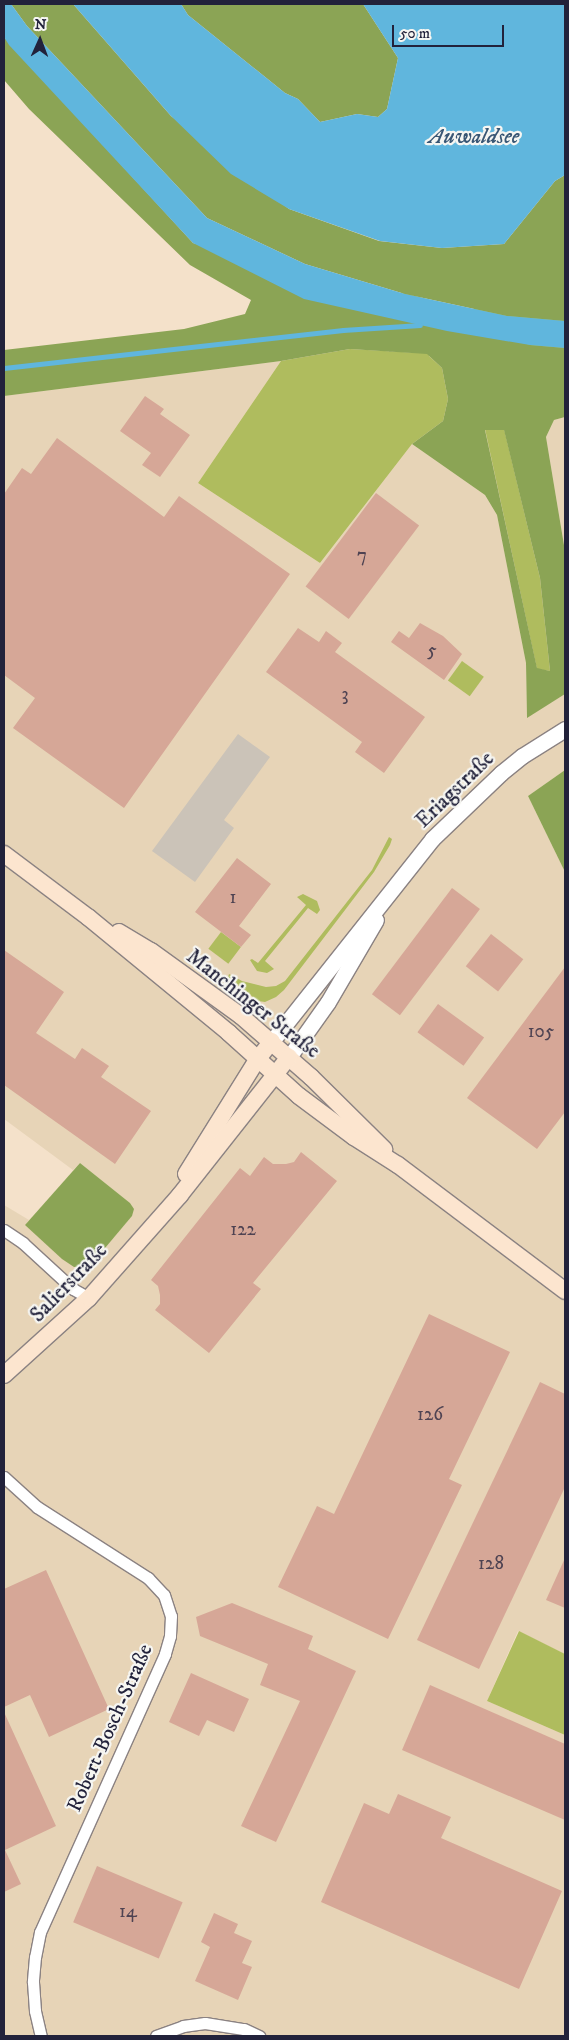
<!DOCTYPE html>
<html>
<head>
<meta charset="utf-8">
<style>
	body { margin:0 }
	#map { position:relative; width:569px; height:2040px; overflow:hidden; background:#f4e1ca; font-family:"IM FELL DW Pica",serif }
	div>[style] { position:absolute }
	.built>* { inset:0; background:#e7d4b7 }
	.industrial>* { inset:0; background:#cbc3b8 }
	.green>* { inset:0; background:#afbc5e; transform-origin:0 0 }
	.forest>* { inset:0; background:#8ba455 }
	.water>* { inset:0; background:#60b6dd }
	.stream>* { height:4.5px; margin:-2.25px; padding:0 2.25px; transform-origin:2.25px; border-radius:2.25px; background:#60b6dd }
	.building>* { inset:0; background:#d6a797; transform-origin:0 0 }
	.roads { filter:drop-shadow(1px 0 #8b8282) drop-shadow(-1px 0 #8b8282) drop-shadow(0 1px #8b8282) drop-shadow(0 -1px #8b8282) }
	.minor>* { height:11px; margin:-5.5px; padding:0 5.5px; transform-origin:5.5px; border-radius:5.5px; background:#fff }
	.tertiary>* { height:15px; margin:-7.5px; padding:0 7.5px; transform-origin:7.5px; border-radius:7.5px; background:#fff }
	.secondary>* { height:16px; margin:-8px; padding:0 8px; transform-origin:8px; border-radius:8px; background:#fce5cf }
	span { translate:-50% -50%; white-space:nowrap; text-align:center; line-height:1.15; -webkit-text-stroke:4.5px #f6f6f2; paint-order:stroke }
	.number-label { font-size:19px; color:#4f4352 }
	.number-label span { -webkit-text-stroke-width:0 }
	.street-label { font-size:21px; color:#22223b }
	.water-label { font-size:22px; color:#385674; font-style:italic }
	.frame { position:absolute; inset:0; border:5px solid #22223b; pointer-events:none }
	.north { position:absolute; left:15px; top:15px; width:50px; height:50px; -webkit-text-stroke:4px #f6f6f2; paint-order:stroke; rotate:2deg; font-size:14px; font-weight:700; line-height:20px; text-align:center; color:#22223b }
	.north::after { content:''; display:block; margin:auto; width:18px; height:22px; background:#22223b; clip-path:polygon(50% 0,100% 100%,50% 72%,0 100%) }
	.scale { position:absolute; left:392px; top:25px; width:112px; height:22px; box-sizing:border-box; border:2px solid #22223b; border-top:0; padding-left:6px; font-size:15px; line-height:18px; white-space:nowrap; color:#22223b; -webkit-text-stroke:4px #f6f6f2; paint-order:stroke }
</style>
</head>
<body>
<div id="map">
	<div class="built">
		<div style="clip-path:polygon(281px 361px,198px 483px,320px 563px,412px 444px,485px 495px,497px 515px,526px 663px,527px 717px,565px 694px,565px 770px,528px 796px,565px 872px,565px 1654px,518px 1631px,487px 1701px,565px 1735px,565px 2036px,4px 2036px,4px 1205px,29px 1220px,25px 1225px,81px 1267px,95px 1260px,132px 1216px,133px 1209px,130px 1203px,80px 1163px,73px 1170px,4px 1119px,4px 396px)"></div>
		<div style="clip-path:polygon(565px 417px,565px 551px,546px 437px,554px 420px)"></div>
	</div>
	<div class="industrial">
		<div style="clip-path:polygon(238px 734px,270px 757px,224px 820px,234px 828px,195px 882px,152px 851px)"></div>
	</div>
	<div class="green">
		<div style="clip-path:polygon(402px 292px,464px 310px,565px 297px,565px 403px,447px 359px,429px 356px,442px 368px,448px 399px,443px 421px,412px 444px,320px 563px,198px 483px,281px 361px,350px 349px,419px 353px)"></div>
		<div style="clip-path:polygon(485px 429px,504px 429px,540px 578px,550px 671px,537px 669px)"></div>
		<div style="left:462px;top:661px;width:27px;height:24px;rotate:36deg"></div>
		<div style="clip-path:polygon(389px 837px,392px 839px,390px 845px,374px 872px,284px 990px,276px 997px,265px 1002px,258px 1001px,228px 977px,229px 974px,242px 981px,266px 987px,276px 986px,285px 981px,372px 870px)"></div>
		<div style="clip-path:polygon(303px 894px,317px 901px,320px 910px,317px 914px,308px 908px,265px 961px,274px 969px,267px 973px,257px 971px,250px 960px,252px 959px,258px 963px,306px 905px,297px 897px)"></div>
		<div style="left:221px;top:932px;width:25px;height:21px;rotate:37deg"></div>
		<div style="clip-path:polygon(519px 1631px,565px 1654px,565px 1735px,487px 1701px)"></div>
	</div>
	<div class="forest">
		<div style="clip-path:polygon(11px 4px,73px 4px,171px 116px,289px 209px,379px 241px,442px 248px,504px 244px,555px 181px,565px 175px,565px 321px,507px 316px,405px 294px,305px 264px,207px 218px,27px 26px)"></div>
		<div style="clip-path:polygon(181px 4px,363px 4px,398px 58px,387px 109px,378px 117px,357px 114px,320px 122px,298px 99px,285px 93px,188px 15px)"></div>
		<div style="clip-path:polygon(evenodd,4px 37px,193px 243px,530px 345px,565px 348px,565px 417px,554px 420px,546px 437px,565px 551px,565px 694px,527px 718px,526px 663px,497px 515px,485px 495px,412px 444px,443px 421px,448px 399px,442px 368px,427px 354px,350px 349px,281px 361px,4px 396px,4px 350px,184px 329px,245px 314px,251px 300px,190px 265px,29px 109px,4px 80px,4px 37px,485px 430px,504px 430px,540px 578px,550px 671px,537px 668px,485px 430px)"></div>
		<div style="clip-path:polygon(565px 770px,565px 872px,528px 796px)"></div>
		<div style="clip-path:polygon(80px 1163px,130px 1203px,134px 1209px,132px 1216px,95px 1260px,81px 1267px,74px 1267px,62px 1259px,25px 1225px)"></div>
	</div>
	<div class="water">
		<div style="clip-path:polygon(4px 4px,11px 4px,27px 26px,207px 218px,305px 264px,405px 294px,507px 316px,565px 321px,565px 348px,530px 345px,447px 331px,304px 299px,193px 243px,9px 45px,4px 37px)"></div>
		<div style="clip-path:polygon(73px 4px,181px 4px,188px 15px,285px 93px,298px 99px,320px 122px,357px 114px,378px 117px,387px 109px,398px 58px,363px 4px,565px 4px,565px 175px,555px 181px,504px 244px,442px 248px,380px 241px,289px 209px,231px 174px,171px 116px)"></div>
	</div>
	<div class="stream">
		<div style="left:4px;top:368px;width:341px;rotate:-6.4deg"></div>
		<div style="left:343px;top:330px;width:77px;rotate:-3.7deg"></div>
	</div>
	<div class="building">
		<div style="clip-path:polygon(145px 396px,164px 409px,160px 414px,190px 435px,160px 477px,142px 465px,151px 453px,120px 431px)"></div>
		<div style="clip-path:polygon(57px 438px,164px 517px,179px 496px,290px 574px,124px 808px,13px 728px,35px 698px,4px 675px,4px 494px,22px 468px,31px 474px)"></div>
		<div style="left:376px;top:493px;width:54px;height:117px;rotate:37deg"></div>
		<div style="clip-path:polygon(420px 623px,443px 636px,462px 654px,444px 680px,391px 642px,399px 631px,409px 638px)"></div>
		<div style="clip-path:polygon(298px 628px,319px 642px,326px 631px,342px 643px,335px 652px,425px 717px,384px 773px,355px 752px,362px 742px,266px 672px)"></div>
		<div style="clip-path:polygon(237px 858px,271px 884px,239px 926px,251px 935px,241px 947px,195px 912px)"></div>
		<div style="left:452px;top:888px;width:35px;height:133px;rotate:37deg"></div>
		<div style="left:491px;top:934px;width:41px;height:41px;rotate:38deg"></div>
		<div style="clip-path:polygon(4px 950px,64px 992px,36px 1033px,75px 1059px,82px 1048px,109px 1066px,101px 1077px,151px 1111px,115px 1164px,4px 1085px)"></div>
		<div style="clip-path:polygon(565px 967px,565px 1112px,537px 1149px,467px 1098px)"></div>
		<div style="left:438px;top:1004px;width:57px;height:35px;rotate:36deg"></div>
		<div style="clip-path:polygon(301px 1152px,337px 1181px,253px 1283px,261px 1289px,209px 1353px,155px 1310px,160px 1304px,160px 1295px,158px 1286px,151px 1280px,240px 1168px,250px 1176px,264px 1157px,273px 1164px,286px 1164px,294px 1162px)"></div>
		<div style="clip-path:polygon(429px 1314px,510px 1352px,449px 1479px,462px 1485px,388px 1639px,278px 1587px,317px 1506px,334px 1514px)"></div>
		<div style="clip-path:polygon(540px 1382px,565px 1394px,565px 1487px,479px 1669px,417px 1640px)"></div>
		<div style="clip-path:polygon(565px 1558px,565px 1608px,546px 1600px)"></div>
		<div style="clip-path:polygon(46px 1570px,109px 1709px,49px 1737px,30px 1695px,4px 1707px,4px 1589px)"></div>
		<div style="clip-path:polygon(232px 1603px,313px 1636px,308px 1649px,356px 1671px,276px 1842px,241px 1826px,300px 1701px,260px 1685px,268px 1664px,200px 1636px,196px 1617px)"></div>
		<div style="clip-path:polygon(191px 1673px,249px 1699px,234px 1732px,207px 1720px,199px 1736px,169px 1722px)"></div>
		<div style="clip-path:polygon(430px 1685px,565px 1744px,565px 1820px,402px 1750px)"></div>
		<div style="clip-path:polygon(4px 1712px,56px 1826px,5px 1850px,21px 1884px,4px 1892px)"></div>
		<div style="clip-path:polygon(398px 1794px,451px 1817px,441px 1838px,562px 1891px,519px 1989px,321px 1902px,364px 1803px,389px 1814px)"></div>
		<div style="left:97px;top:1866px;width:93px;height:61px;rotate:23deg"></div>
		<div style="clip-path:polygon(214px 1913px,238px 1924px,234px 1933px,252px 1941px,242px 1963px,252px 1967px,238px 2000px,195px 1981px,210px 1947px,201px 1942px)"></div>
	</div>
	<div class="roads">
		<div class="minor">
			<div style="left:4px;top:1230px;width:23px;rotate:34deg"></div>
			<div style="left:23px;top:1243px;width:68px;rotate:42.6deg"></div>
			<div style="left:73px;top:1289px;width:18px;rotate:29deg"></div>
			<div style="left:4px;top:1477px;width:45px;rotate:42.3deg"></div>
			<div style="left:37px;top:1507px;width:132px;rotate:32.6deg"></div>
			<div style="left:148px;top:1578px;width:23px;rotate:47deg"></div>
			<div style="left:164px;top:1595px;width:22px;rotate:72deg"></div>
			<div style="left:171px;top:1616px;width:20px;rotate:93deg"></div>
			<div style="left:170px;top:1636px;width:19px;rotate:106deg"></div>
			<div style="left:165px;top:1654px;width:305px;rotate:114.2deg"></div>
			<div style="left:40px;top:1932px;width:25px;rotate:101deg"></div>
			<div style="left:35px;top:1957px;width:25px;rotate:95deg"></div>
			<div style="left:33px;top:1982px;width:29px;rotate:86deg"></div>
			<div style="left:35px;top:2011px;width:26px;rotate:77deg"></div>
			<div style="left:156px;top:2036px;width:29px;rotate:-20deg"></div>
			<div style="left:183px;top:2026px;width:22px;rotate:-8deg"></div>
			<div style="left:205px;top:2023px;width:39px;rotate:9deg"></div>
			<div style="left:244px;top:2029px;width:17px;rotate:25deg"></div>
		</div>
		<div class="tertiary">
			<div style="left:272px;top:1041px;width:258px;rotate:-51.6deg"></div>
			<div style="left:432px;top:839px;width:95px;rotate:-43.7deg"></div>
			<div style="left:501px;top:773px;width:27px;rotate:-39deg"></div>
			<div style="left:522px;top:756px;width:51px;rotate:-32.1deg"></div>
			<div style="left:289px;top:1057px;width:67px;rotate:-54.7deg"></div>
			<div style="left:328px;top:1002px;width:95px;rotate:-59.7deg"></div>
		</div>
		<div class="secondary">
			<div style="left:4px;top:854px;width:105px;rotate:36.9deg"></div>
			<div style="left:88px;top:917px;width:183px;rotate:39.4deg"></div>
			<div style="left:229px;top:1033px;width:94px;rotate:42deg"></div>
			<div style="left:299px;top:1096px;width:69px;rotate:36.7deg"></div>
			<div style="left:354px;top:1137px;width:52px;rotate:32.5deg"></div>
			<div style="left:398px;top:1165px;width:209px;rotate:37deg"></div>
			<div style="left:119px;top:932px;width:37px;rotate:31deg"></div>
			<div style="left:151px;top:951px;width:111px;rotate:35.8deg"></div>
			<div style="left:241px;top:1016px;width:93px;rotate:41.1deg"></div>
			<div style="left:311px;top:1077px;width:103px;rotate:44.6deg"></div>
			<div style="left:186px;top:1174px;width:134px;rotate:-58.1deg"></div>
			<div style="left:257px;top:1060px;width:24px;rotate:-52deg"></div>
			<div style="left:4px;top:1375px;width:115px;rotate:-42.2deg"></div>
			<div style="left:89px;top:1298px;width:137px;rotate:-48.5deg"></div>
			<div style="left:180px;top:1195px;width:176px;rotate:-51.7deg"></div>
		</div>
	</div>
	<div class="number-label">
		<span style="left:362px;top:556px">7</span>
		<span style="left:432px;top:651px">5</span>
		<span style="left:345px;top:695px">3</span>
		<span style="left:233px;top:898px">1</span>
		<span style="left:541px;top:1032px">105</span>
		<span style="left:243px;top:1230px">122</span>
		<span style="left:430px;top:1415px">126</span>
		<span style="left:491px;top:1564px">128</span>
		<span style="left:128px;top:1912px">14</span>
	</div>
	<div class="street-label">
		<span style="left:455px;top:790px;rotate:-44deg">Eriagstraße</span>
		<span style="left:253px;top:1004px;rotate:38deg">Manchinger Straße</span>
		<span style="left:69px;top:1283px;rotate:-46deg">Salierstraße</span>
		<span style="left:110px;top:1728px;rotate:-66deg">Robert-Bosch-Straße</span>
	</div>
	<div class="water-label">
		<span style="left:474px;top:137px">Auwaldsee</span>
	</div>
	<div class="frame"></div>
	<div class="north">N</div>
	<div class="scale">50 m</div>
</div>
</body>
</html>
